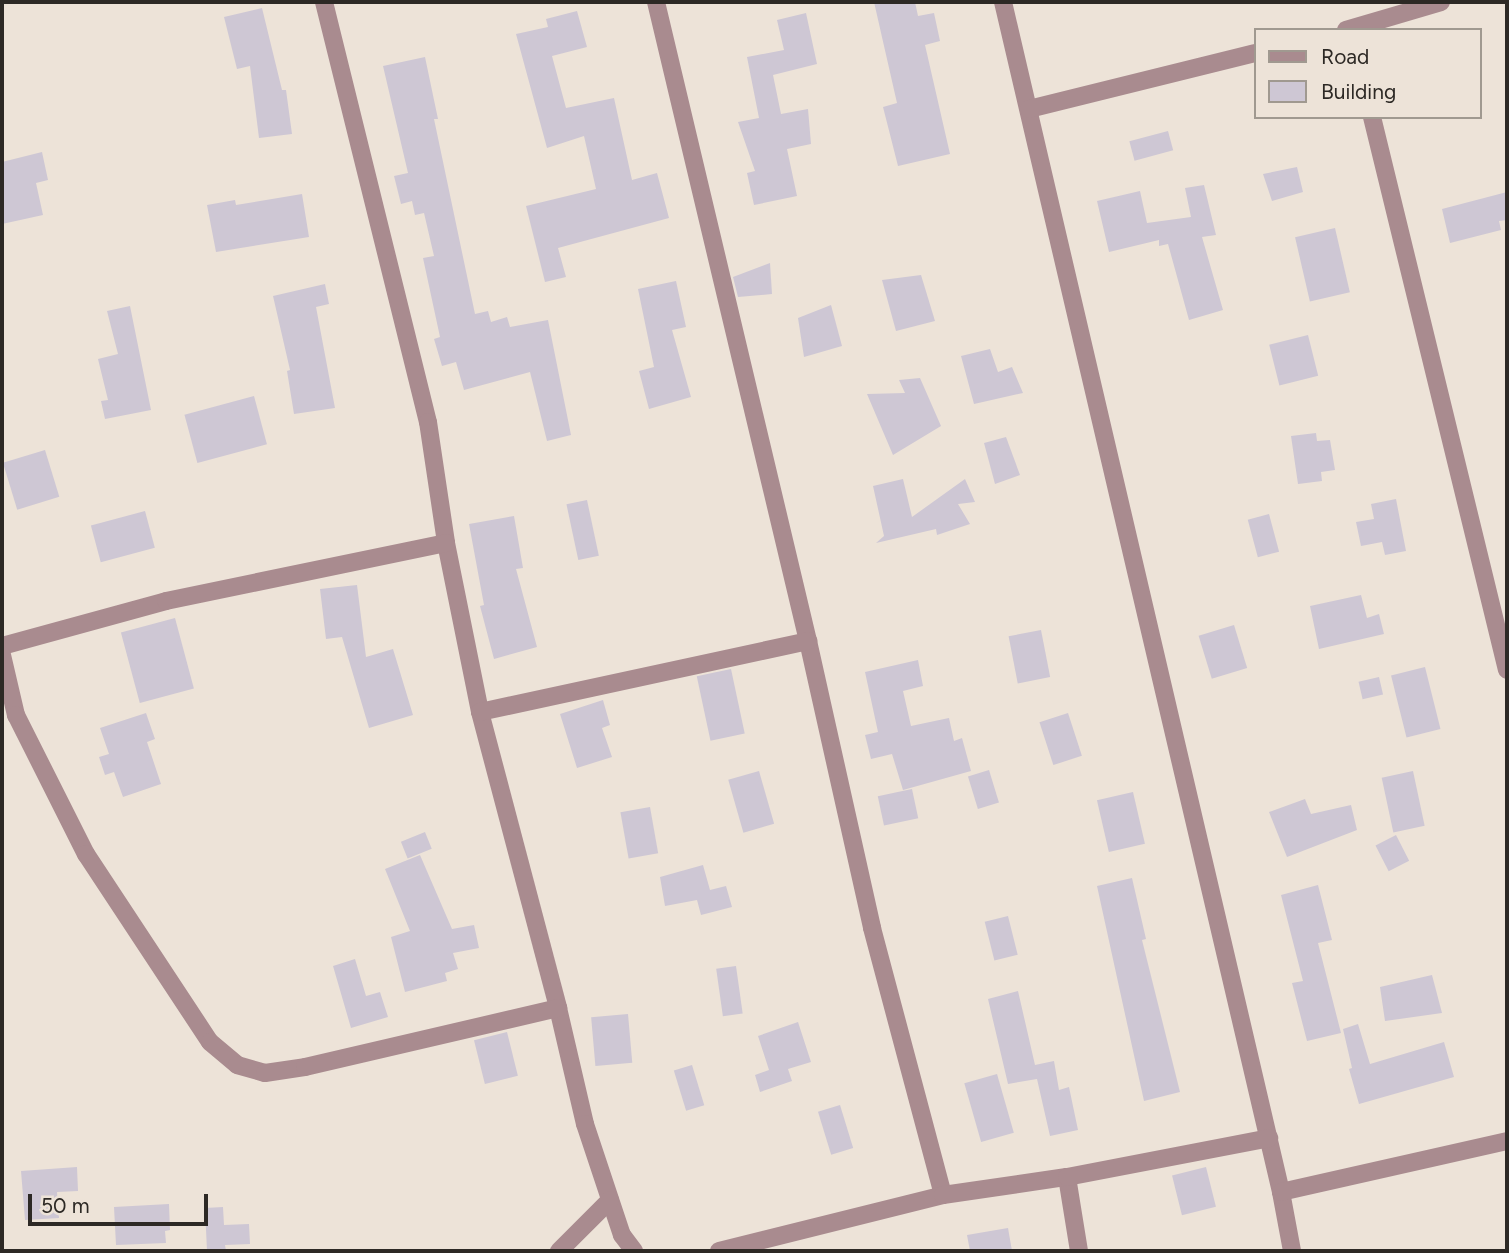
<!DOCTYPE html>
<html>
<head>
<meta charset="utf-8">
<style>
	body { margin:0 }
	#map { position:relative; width:1509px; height:1253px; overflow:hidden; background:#ede3d8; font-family:Figtree,sans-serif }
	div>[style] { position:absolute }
	.building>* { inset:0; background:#cec7d4; transform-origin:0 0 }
	.street>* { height:18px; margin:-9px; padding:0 9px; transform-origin:9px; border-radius:9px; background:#a98b8f }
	span { translate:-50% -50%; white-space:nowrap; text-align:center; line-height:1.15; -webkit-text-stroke:5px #ede3d8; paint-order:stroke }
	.frame { position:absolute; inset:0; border:4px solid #2d2925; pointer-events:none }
	.legend { position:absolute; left:1254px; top:28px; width:228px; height:91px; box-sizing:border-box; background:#ede3d8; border:2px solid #a09990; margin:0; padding:9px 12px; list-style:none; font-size:21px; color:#2d2925 }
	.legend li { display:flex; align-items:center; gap:14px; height:35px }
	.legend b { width:35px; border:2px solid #a09990 }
	.scale { position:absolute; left:28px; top:1194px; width:180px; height:32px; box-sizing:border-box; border:4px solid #2d2925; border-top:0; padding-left:9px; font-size:21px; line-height:24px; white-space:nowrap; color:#2d2925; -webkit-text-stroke:5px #ede3d8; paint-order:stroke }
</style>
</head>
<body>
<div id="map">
	<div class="building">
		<div style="clip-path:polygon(874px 2px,915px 2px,918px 16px,934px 13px,940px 41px,925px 45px,950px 154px,898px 166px,883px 107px,897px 103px)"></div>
		<div style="clip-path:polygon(262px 8px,282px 90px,286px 90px,292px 134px,259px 138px,250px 66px,237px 69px,224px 17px)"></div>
		<div style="clip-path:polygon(577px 11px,587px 47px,552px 56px,566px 108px,614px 98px,632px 180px,657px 173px,669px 218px,558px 248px,566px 277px,545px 282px,526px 206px,596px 189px,584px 136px,547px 148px,516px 34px,548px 27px,546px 19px)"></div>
		<div style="clip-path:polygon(806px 13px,817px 64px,773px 75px,781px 114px,808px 109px,811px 144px,787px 149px,797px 196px,754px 205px,747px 173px,755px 171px,738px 122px,759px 118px,747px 57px,784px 50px,777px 20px)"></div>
		<div style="clip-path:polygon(425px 57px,438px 119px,434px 119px,475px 314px,488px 311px,491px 322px,507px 317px,510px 327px,548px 320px,571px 435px,547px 441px,530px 372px,464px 390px,456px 362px,442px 366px,434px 339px,440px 337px,423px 258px,434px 256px,424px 213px,415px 215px,412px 201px,401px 204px,394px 176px,408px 173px,383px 66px)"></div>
		<div style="left:1168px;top:131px;width:20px;height:40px;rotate:75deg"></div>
		<div style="clip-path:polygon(42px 152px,48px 180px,36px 183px,43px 215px,2px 224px,2px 162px)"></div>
		<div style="clip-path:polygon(1297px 167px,1303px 192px,1272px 201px,1263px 174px)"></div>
		<div style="clip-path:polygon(1204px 185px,1216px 235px,1202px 237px,1223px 310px,1189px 320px,1168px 244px,1159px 246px,1159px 240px,1109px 252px,1097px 201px,1140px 191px,1147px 223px,1191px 217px,1185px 188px)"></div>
		<div style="clip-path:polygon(1507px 192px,1507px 220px,1499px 221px,1501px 230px,1450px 243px,1442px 209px)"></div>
		<div style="clip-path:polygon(302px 194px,309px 237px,216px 252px,207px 205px,235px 200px,236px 205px)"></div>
		<div style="left:1335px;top:228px;width:66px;height:41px;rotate:77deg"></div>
		<div style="clip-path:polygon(770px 263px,772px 294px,738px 297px,733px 277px)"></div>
		<div style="clip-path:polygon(921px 275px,935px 321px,896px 331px,882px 280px)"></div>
		<div style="clip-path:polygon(676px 281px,686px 327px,672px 330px,691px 397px,649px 409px,639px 371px,654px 367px,638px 289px)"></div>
		<div style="clip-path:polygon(325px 284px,329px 304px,316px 307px,335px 408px,294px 414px,287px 371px,290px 370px,273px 296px)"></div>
		<div style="clip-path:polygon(831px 305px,842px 346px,804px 357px,798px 318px)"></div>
		<div style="clip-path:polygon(130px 306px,151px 410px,105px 419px,101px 401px,108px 400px,98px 359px,118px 354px,107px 311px)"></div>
		<div style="left:1308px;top:335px;width:42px;height:40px;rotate:76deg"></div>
		<div style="clip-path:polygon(990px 349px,998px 372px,1012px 367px,1023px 393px,974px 404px,961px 356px)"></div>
		<div style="clip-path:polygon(920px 378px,941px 426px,893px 455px,867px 394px,905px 393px,899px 380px)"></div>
		<div style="left:254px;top:396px;width:50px;height:72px;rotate:75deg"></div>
		<div style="clip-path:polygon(1316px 433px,1317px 441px,1330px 440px,1335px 470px,1321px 472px,1322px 481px,1298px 484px,1291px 436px)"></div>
		<div style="clip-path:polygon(1006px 437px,1020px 475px,995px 484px,984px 443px)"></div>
		<div style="left:45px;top:450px;width:49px;height:44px;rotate:73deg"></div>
		<div style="clip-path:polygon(903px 479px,912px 517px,965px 479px,975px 502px,958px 504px,970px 524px,937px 535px,936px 529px,876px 543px,884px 536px,873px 486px)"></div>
		<div style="clip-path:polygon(1396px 499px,1406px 551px,1385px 555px,1382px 542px,1361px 546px,1356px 522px,1374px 519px,1371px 504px)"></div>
		<div style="left:587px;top:500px;width:57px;height:21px;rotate:78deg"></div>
		<div style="left:145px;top:511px;width:38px;height:56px;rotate:75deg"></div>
		<div style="left:1269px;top:514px;width:39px;height:22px;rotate:75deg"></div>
		<div style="clip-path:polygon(514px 516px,523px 568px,516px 569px,537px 647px,494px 659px,480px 606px,484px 605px,469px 524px)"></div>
		<div style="clip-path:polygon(357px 585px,366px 657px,393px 649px,413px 715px,369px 728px,342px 637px,326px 639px,320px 589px)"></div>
		<div style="clip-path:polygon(1361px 595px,1367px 618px,1379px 614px,1384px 634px,1319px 649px,1310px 606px)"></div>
		<div style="left:175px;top:618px;width:73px;height:56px;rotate:75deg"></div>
		<div style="left:1234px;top:625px;width:45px;height:37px;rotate:73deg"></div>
		<div style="left:1041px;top:630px;width:48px;height:33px;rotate:79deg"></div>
		<div style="clip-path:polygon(918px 660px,923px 686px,903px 691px,911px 726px,949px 718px,954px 741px,962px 738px,971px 771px,903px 790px,892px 754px,871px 759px,865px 735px,878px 732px,865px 672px)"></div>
		<div style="left:1425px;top:667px;width:64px;height:35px;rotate:76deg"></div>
		<div style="left:731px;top:669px;width:66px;height:35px;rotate:78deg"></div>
		<div style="left:1379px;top:677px;width:18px;height:21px;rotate:77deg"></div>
		<div style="clip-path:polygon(603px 700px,610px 725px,602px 728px,612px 757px,577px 768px,560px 714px)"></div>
		<div style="clip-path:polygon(146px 713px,155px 739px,147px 742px,161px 784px,123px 797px,114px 772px,105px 775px,99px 757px,109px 754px,100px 728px)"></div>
		<div style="left:1068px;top:713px;width:45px;height:30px;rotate:72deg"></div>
		<div style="left:989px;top:770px;width:34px;height:22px;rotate:73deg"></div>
		<div style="left:759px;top:771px;width:55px;height:32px;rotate:74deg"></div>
		<div style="left:1413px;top:771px;width:56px;height:32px;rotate:78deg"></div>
		<div style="left:912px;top:789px;width:30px;height:35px;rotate:78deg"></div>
		<div style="left:1133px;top:792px;width:53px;height:37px;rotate:77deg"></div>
		<div style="clip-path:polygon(1305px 799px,1311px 814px,1351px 805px,1357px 830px,1287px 857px,1269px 812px)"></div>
		<div style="left:650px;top:807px;width:47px;height:30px;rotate:80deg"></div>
		<div style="left:425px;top:832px;width:18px;height:26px;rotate:68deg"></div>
		<div style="left:1396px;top:835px;width:29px;height:23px;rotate:63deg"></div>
		<div style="clip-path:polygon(420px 855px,452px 929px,474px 925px,479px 948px,453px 953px,458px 969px,445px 973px,447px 981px,405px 992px,391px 937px,410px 931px,385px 869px)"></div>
		<div style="clip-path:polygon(703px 865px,710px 890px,726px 886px,732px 907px,701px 915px,697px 900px,665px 906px,660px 877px)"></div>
		<div style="clip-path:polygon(1132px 878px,1146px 939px,1142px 940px,1180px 1092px,1144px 1101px,1097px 886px)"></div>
		<div style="clip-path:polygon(1318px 885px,1332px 940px,1318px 943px,1341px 1033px,1307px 1041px,1292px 983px,1303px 981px,1281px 895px)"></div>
		<div style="left:1008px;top:916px;width:40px;height:24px;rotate:76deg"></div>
		<div style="clip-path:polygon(355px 959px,366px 996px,380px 992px,388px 1017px,351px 1028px,333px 966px)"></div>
		<div style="left:736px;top:966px;width:48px;height:20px;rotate:82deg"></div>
		<div style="clip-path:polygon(1432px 975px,1442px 1013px,1385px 1021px,1380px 987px)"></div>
		<div style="clip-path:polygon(1018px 991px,1035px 1065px,1054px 1061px,1059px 1090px,1069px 1087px,1078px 1130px,1050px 1136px,1037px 1079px,1008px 1084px,988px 999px)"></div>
		<div style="left:628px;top:1014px;width:49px;height:37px;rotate:85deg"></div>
		<div style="clip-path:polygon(798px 1022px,811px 1062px,788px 1069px,792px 1081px,760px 1092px,755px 1075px,769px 1070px,758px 1036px)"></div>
		<div style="clip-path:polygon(1358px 1024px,1370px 1064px,1444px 1042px,1454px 1077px,1359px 1104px,1349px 1069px,1352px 1068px,1343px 1029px)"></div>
		<div style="left:507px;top:1032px;width:45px;height:34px;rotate:76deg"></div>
		<div style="left:692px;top:1065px;width:42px;height:19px;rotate:73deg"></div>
		<div style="left:997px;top:1074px;width:61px;height:34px;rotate:74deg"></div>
		<div style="left:840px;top:1105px;width:45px;height:23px;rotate:73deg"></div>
		<div style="clip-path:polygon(77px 1167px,78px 1191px,57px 1192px,59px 1218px,25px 1220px,21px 1171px)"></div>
		<div style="left:1206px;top:1167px;width:41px;height:35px;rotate:76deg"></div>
		<div style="clip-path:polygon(169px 1204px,170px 1230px,165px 1231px,166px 1243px,116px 1245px,114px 1207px)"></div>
		<div style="clip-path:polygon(223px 1207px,224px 1225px,249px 1224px,250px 1244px,225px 1245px,226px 1251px,207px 1251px,205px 1208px)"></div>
		<div style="clip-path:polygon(1008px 1228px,1012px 1251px,970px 1251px,967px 1235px)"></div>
	</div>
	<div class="street">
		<div style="left:324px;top:2px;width:433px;rotate:76.1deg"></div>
		<div style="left:428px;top:422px;width:122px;rotate:81.5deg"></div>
		<div style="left:446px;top:543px;width:172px;rotate:78.6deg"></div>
		<div style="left:480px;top:712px;width:306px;rotate:75.2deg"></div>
		<div style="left:558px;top:1008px;width:119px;rotate:76.9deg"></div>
		<div style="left:585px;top:1124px;width:117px;rotate:71.6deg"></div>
		<div style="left:622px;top:1235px;width:20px;rotate:53deg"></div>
		<div style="left:656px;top:2px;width:657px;rotate:76.62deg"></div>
		<div style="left:808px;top:641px;width:294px;rotate:77.4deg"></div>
		<div style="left:872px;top:928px;width:276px;rotate:75.1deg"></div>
		<div style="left:1003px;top:2px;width:1222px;rotate:76.85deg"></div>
		<div style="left:1281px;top:1192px;width:60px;rotate:79.4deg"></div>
		<div style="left:1346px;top:30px;width:99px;rotate:-16.4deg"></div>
		<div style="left:1029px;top:109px;width:233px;rotate:-13.9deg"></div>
		<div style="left:1372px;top:117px;width:569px;rotate:76.28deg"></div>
		<div style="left:2px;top:646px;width:170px;rotate:-15.3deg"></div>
		<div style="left:166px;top:601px;width:286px;rotate:-11.7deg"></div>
		<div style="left:2px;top:655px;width:62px;rotate:76.9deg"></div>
		<div style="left:16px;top:715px;width:156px;rotate:63.3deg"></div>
		<div style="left:86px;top:854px;width:225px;rotate:56.6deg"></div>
		<div style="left:210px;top:1042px;width:35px;rotate:40deg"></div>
		<div style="left:237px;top:1065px;width:29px;rotate:16deg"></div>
		<div style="left:265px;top:1073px;width:40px;rotate:-8.5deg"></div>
		<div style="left:305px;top:1067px;width:260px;rotate:-13.1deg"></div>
		<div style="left:480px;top:712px;width:336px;rotate:-12.2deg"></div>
		<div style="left:1067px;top:1177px;width:75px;rotate:80.8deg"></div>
		<div style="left:1281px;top:1192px;width:232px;rotate:-12.7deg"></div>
		<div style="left:559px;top:1251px;width:72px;rotate:-45deg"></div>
		<div style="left:719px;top:1251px;width:231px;rotate:-14deg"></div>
		<div style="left:943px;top:1195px;width:125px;rotate:-8.3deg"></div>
		<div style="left:1067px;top:1177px;width:206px;rotate:-10.9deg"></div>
	</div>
	<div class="frame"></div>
	<ul class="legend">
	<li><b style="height:9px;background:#a98b8f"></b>Road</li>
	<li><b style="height:19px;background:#cec7d4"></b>Building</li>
	</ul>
	<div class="scale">50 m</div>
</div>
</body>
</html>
